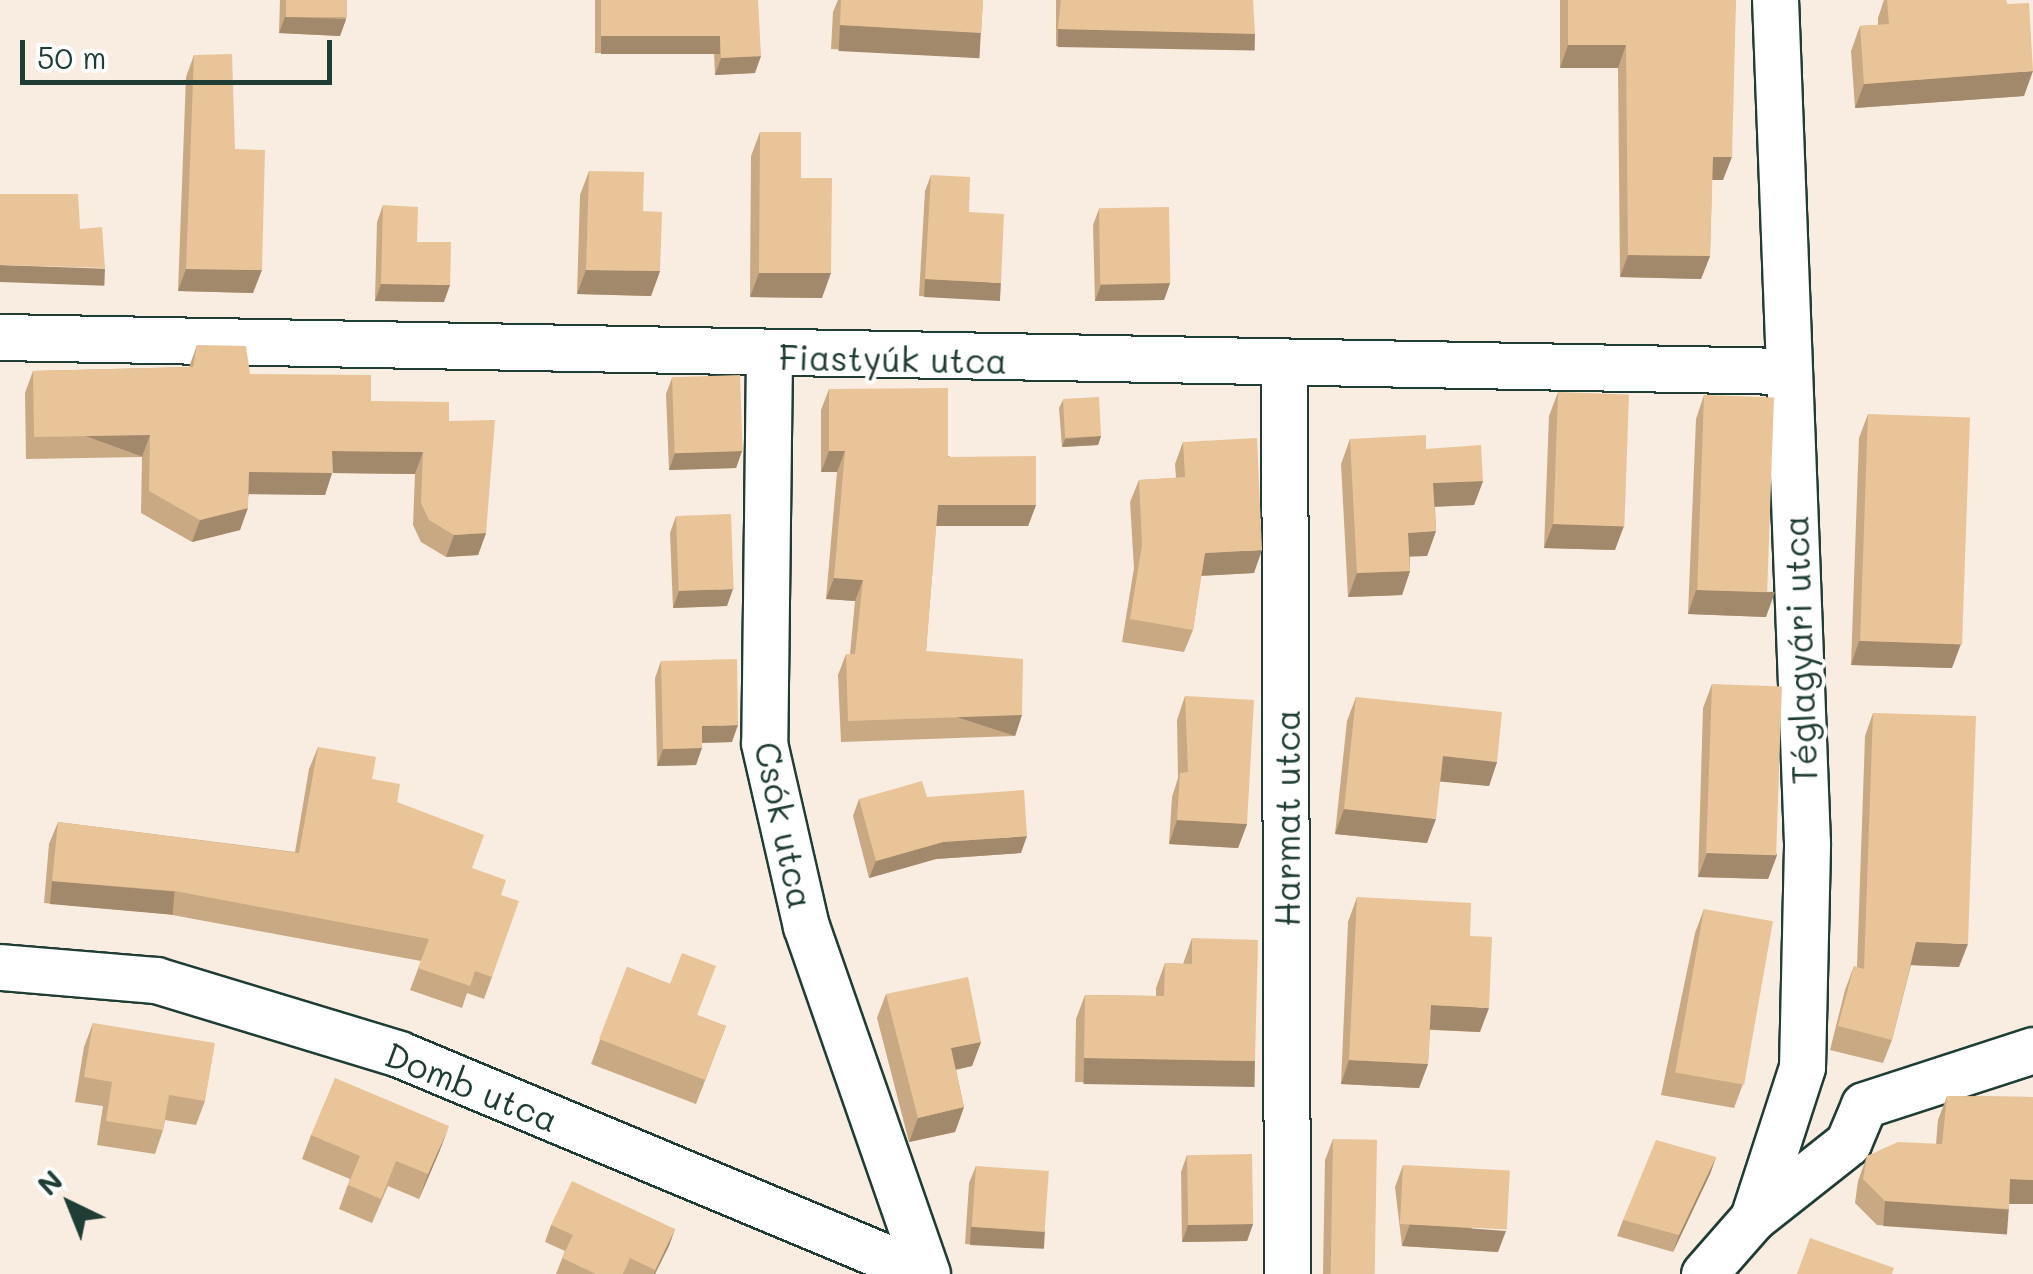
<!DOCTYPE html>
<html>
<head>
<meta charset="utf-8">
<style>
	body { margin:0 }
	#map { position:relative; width:2033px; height:1274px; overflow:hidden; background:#f8ede0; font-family:Mali,sans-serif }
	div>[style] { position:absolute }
	.roads { filter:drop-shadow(2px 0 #1f3d34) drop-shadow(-2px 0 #1f3d34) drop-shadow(0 2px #1f3d34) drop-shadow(0 -2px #1f3d34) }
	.minor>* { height:45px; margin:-22.5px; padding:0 22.5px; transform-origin:22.5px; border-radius:22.5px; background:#fff }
	.wall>* { inset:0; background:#c8a984; transform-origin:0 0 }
	.shaded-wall>* { inset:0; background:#a3896b; transform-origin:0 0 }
	.building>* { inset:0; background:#e9c499; transform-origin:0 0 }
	span { translate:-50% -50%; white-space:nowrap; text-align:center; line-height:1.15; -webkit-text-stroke:8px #fff; paint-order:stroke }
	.street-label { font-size:35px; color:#1f3d34 }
	.north { position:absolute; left:20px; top:1154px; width:100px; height:100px; -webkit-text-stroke:8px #fff; paint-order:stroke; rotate:317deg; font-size:28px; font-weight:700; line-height:40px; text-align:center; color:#1f3d34 }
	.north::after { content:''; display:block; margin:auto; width:35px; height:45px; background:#1f3d34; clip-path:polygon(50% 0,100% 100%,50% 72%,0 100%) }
	.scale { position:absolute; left:20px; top:40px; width:312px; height:45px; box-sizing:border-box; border:5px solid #1f3d34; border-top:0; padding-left:12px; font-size:30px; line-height:35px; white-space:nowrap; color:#1f3d34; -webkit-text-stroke:8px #fff; paint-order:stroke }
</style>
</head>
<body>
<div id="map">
	<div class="roads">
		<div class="minor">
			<div style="left:0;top:337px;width:1787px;rotate:1.09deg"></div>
			<div style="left:769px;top:356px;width:387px;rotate:90.7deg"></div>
			<div style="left:764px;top:743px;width:188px;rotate:77.1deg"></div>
			<div style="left:806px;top:926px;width:368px;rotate:70.8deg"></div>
			<div style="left:1284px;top:363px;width:911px;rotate:89.81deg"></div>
			<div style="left:0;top:967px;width:157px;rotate:4.8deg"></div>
			<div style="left:156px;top:980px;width:254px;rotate:16.9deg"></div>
			<div style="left:399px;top:1054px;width:571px;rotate:22.66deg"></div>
			<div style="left:1753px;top:1218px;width:121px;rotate:-38.3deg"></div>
			<div style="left:1848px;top:1143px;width:41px;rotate:-67.2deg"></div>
			<div style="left:1864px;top:1105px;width:178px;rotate:-18deg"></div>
			<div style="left:1704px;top:1274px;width:74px;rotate:-48.8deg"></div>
			<div style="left:1753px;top:1218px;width:159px;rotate:-72deg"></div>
			<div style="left:1802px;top:1067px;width:224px;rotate:-88.7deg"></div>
			<div style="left:1807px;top:843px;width:844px;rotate:-92.17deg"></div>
		</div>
	</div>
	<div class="wall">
		<div style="clip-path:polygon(280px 0,347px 0,346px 19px,340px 36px,279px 33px)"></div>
		<div style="clip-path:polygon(595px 0,758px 0,755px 73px,715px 75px,714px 53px,595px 53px)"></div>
		<div style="clip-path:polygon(838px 0,983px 0,981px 33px,972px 57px,831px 49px,833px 12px)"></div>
		<div style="left:1056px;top:0;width:197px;height:46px"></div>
		<div style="clip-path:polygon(1560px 0,1736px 0,1723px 180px,1712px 180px,1710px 256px,1701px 279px,1620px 277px,1618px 68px,1560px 68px)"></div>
		<div style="clip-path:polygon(1884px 0,2006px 0,2024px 96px,1855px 108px,1851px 51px,1860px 26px,1878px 25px,1878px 18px)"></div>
		<div style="clip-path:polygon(194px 55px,235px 149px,253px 293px,178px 291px,186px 77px)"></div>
		<div style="clip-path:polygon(760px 132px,801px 178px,822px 298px,750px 297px,751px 156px)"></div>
		<div style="clip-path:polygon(589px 171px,643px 211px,660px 271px,651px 296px,577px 294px,580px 195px)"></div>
		<div style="clip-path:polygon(931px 175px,969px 212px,995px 300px,919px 296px,925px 191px)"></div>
		<div style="clip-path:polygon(383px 205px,417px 242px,444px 302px,375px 301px,377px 222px)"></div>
		<div style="clip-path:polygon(1099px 209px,1170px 283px,1164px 300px,1095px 301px,1093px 225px)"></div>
		<div style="clip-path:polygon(197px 345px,250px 374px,371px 401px,449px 421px,486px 533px,478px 555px,446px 557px,421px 542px,413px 525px,415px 474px,332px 473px,325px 495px,249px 494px,240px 530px,192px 542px,141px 513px,142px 457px,26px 459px,25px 393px,33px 371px,189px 367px)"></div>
		<div style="clip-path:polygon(672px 378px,742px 451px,736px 468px,669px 470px,666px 394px)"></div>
		<div style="clip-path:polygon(829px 389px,1036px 505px,1028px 526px,936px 526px,926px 651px,1015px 736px,841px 742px,838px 675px,846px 654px,850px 654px,855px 601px,826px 599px,837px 472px,821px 472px,821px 410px)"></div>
		<div style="clip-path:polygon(1558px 392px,1615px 550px,1544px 548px,1549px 416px)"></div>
		<div style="clip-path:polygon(1704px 395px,1766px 617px,1688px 614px,1696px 419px)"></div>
		<div style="clip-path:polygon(1063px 400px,1101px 436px,1098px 445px,1062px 447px,1059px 408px)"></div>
		<div style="clip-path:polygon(1868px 414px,1952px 668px,1851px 665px,1859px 438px)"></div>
		<div style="clip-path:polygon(1350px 439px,1426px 449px,1483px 481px,1474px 505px,1435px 507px,1436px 531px,1427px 556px,1410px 556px,1410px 571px,1402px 595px,1348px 597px,1341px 464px)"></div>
		<div style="clip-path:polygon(1183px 442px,1254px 573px,1201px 576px,1193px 630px,1184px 652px,1122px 642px,1134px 568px,1130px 502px,1139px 480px,1176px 478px,1175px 464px)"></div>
		<div style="clip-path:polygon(676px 516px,727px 606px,673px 608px,670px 533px)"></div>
		<div style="clip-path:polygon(661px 661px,732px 742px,702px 743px,696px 765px,657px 766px,655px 678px)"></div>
		<div style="clip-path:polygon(1712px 684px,1777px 855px,1768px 879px,1698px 877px,1703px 708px)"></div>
		<div style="clip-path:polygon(1185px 696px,1247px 824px,1238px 848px,1169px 844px,1172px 797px,1178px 778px,1177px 720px)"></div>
		<div style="clip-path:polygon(1356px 697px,1497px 762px,1489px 786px,1440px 781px,1427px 843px,1335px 834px,1347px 721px)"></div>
		<div style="clip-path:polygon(1873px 713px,1959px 967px,1911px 965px,1892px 1040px,1883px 1063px,1830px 1050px,1845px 990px,1854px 966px,1857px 967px,1865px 736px)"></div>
		<div style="clip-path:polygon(318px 747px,372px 779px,501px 895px,492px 977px,484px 999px,467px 993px,462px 1008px,410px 990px,421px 961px,167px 914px,44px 903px,49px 844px,58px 822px,295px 852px,309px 769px)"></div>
		<div style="clip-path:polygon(927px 797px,1021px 853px,936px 859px,869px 878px,853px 816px,859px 799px)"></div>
		<div style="clip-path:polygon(1357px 897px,1470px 936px,1480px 1032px,1430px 1030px,1428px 1064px,1419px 1088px,1341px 1084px,1348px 922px)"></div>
		<div style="clip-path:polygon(1704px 909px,1743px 1084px,1734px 1108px,1661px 1095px,1695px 933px)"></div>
		<div style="clip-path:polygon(1192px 938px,1255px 1061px,1246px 1085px,1075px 1082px,1076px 1019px,1085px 995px,1156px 996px,1156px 988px,1165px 963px,1183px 964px)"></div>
		<div style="clip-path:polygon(627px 967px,670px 984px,697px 1015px,726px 1026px,696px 1104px,591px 1064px)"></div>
		<div style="clip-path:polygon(886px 994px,981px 1042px,972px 1066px,956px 1070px,964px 1107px,955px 1132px,909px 1142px,877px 1018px)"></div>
		<div style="clip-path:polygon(93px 1023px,205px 1101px,196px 1125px,165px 1120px,163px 1130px,155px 1154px,97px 1145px,103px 1106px,75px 1102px,84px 1047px)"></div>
		<div style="clip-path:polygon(1947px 1096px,2033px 1097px,2033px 1204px,2009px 1204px,2009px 1209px,2000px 1233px,1877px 1225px,1855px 1203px,1858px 1181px,1867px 1156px,1936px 1144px,1938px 1120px)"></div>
		<div style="clip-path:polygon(311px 1135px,440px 1150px,419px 1199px,388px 1186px,372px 1223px,339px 1209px,350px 1179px,302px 1159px)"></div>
		<div style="clip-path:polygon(1333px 1139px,1371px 1274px,1323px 1274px,1325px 1160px)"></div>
		<div style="clip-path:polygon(1187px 1155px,1253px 1224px,1247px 1241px,1182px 1242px,1181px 1172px)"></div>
		<div style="clip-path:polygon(1716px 1157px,1710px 1174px,1673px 1252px,1617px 1236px,1623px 1220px)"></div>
		<div style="clip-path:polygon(1403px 1165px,1498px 1252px,1402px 1246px,1395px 1187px)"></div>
		<div style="clip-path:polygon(976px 1166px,1045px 1231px,1039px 1248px,965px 1244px,969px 1183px)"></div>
		<div style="clip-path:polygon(551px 1225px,675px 1229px,655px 1274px,556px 1274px,565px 1251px,545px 1242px)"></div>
	</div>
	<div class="shaded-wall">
		<div style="clip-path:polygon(285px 17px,346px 19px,340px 36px,279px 33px)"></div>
		<div style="left:840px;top:25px;width:141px;height:26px;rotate:3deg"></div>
		<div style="left:1058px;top:29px;width:197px;height:18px;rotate:1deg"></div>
		<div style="left:601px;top:36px;width:119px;height:18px"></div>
		<div style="clip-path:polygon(1568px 45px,1626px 45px,1618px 68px,1560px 68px)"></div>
		<div style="clip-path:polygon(761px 56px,755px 73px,715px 75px,721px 58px)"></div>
		<div style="clip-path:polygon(2033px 71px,2024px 96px,1855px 108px,1864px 84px)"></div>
		<div style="clip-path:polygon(1713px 157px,1732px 157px,1723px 180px,1704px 180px)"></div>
		<div style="clip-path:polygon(1628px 255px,1710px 256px,1701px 279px,1620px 277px)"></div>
		<div style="left:0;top:265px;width:105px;height:17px;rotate:2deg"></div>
		<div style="clip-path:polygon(186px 269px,262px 270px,253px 293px,178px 291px)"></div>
		<div style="clip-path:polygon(586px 270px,660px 271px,651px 296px,577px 294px)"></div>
		<div style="clip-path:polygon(759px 273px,831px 273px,822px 298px,750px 297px)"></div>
		<div style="left:925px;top:279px;width:76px;height:18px;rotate:3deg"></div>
		<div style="clip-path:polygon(1170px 283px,1164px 300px,1095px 301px,1101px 285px)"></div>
		<div style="clip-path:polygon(381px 284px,450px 285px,444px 302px,375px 301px)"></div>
		<div style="left:150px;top:435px;width:23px;height:116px;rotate:110deg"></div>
		<div style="clip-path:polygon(1101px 436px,1098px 445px,1062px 447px,1065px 439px)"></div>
		<div style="clip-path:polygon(332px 451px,423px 452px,415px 474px,332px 473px,325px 495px,241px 494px,249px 472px)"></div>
		<div style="clip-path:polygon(742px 451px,736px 468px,669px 470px,675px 453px)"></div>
		<div style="clip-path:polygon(829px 451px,845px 451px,837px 472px,821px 472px)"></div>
		<div style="clip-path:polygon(1483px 481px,1474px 505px,1424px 507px,1433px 483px)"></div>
		<div style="clip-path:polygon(938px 505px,1036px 505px,1028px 526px,930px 526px)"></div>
		<div style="clip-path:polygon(248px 508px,240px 530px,192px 542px,200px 520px)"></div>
		<div style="clip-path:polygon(1553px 524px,1624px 526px,1615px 550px,1544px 548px)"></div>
		<div style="clip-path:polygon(1436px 531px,1427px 556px,1400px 557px,1408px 533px)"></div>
		<div style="clip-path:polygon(486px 533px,478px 555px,446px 557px,454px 535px)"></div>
		<div style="clip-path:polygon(1262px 550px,1254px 573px,1197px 576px,1205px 553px)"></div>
		<div style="clip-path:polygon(1410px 571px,1402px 595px,1348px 597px,1357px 573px)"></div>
		<div style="clip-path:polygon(834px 578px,863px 580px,855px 601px,826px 599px)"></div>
		<div style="clip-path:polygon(733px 589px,727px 606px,673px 608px,679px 591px)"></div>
		<div style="clip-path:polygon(1696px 590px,1775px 592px,1766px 617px,1688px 614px)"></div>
		<div style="clip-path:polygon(1859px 641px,1961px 644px,1952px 668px,1851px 665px)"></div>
		<div style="left:1022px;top:715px;width:22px;height:174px;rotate:108deg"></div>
		<div style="clip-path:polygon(738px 725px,732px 742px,696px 743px,702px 726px)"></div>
		<div style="clip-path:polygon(702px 748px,696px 765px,657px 766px,663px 749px)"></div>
		<div style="clip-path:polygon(1443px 756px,1497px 762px,1489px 786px,1434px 781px)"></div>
		<div style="clip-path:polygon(1344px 809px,1436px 819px,1427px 843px,1335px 834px)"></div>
		<div style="clip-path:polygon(1177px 820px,1247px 824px,1238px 848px,1169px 844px)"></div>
		<div style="clip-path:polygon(1027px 836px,1021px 853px,936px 859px,869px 878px,876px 861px,943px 842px)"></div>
		<div style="clip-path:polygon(1707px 853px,1777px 855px,1768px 879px,1698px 877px)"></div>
		<div style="left:52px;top:881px;width:123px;height:23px;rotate:5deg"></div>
		<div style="clip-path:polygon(1916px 942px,1968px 944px,1959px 967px,1908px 965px)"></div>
		<div style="clip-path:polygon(1431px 1005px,1489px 1008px,1480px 1032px,1422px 1029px)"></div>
		<div style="clip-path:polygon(981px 1042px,972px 1066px,943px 1072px,951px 1048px)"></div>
		<div style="left:1084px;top:1058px;width:171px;height:26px;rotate:1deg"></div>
		<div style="clip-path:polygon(1349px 1060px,1428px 1064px,1419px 1088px,1341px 1084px)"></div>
		<div style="clip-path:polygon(964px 1107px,955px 1132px,909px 1142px,918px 1118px)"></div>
		<div style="clip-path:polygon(449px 1126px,440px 1150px,419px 1199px,428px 1174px)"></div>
		<div style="clip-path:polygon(1716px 1157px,1710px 1174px,1673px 1252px,1679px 1235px)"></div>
		<div style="clip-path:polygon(2010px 1179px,2033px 1180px,2033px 1204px,2001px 1204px)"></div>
		<div style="left:1885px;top:1201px;width:124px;height:25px;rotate:4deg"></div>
		<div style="clip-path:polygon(1253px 1224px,1247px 1241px,1182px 1242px,1188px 1225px)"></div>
		<div style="clip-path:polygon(1410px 1224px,1506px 1231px,1498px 1252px,1402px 1246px)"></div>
		<div style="left:971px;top:1227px;width:74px;height:18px;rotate:3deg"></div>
		<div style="clip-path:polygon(675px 1229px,669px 1246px,655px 1274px,654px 1274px)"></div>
	</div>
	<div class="building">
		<div style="left:286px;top:0;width:61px;height:17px"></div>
		<div style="clip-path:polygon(601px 0,758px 0,761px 56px,721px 58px,720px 36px,601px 36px)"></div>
		<div style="clip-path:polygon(841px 0,983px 0,981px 33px,840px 25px)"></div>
		<div style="clip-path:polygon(1061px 0,1253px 0,1255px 34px,1058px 29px)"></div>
		<div style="clip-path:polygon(1568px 0,1736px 0,1732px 157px,1713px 157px,1710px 256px,1628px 255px,1626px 45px,1568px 45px)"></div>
		<div style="clip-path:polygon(1887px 0,2006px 0,2007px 4px,2029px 3px,2033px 71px,1864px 84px,1860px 26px,1889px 24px)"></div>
		<div style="clip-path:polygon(232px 54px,235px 149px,265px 150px,262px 270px,186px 269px,194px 55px)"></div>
		<div style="clip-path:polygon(760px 132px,801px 132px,801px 178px,832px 178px,831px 273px,759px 273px)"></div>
		<div style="clip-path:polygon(589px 171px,644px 172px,643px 211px,662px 212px,660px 271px,586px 270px)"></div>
		<div style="clip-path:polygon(931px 175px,970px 177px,969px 212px,1004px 214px,1001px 283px,925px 279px)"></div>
		<div style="clip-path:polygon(0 194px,78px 194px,80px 229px,102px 227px,105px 268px,0 265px)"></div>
		<div style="clip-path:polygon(383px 205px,418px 207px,417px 242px,451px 242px,450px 285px,381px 284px)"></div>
		<div style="left:1169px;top:207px;width:76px;height:70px;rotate:89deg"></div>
		<div style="clip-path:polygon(197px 345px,246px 346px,250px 374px,371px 375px,371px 401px,449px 402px,449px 421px,495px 420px,486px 533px,454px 535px,429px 520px,421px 503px,423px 452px,332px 451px,333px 473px,249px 472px,248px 508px,200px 520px,149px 491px,150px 435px,34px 437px,33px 371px,193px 367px)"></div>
		<div style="left:740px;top:375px;width:76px;height:68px;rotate:88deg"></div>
		<div style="clip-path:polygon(948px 388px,948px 457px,1036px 456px,1036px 505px,938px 505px,926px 651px,1023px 659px,1022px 715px,848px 721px,846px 654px,855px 654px,863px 580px,834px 578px,845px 451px,829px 451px,829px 389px)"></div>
		<div style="left:1558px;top:392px;width:71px;height:132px;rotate:2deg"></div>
		<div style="left:1704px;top:395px;width:70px;height:195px;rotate:2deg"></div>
		<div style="left:1099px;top:397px;width:39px;height:36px;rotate:87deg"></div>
		<div style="left:1868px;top:414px;width:102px;height:227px;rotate:2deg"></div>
		<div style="clip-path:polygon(1426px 435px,1426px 449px,1481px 445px,1483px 481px,1433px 483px,1436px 531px,1408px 533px,1410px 571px,1357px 573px,1350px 439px)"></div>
		<div style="clip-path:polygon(1257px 438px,1262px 550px,1205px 553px,1193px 630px,1130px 619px,1142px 545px,1139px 480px,1185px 477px,1183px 442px)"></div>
		<div style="left:731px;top:514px;width:75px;height:55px;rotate:88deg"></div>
		<div style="clip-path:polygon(737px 659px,738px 725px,702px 726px,702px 748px,663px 749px,661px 661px)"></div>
		<div style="left:1712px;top:684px;width:70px;height:169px;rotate:2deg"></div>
		<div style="clip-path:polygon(1185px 696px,1254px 700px,1247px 824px,1177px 820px,1180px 773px,1188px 772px)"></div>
		<div style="clip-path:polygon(1356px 697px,1502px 712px,1497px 762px,1443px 756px,1436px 819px,1344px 809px)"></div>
		<div style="clip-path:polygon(1873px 713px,1976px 716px,1968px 944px,1916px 942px,1892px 1040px,1838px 1026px,1854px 966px,1864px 969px)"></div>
		<div style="clip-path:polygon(318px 747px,376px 757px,372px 779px,400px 784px,397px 802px,484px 835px,472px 868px,506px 880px,501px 895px,519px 901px,492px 977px,475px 971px,470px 986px,418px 968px,429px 939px,175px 891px,52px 881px,58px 822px,299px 853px)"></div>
		<div style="clip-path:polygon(922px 781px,927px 797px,1024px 790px,1027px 836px,943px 842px,876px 861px,859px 799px)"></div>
		<div style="clip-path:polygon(1357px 897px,1471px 903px,1470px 936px,1492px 937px,1489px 1008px,1431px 1005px,1428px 1064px,1349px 1060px)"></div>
		<div style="left:1704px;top:909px;width:70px;height:166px;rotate:10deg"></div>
		<div style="clip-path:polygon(1192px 938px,1258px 940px,1255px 1061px,1084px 1058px,1085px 995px,1164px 996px,1165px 963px,1192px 964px)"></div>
		<div style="clip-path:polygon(682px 953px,716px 966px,697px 1015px,726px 1026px,705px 1080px,599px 1039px,627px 967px,670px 984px)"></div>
		<div style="clip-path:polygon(968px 977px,981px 1042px,951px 1048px,964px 1107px,918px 1118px,886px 994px)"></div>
		<div style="clip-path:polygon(93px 1023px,215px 1043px,205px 1101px,169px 1095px,163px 1130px,106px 1121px,112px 1082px,84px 1077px)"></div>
		<div style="clip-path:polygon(335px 1078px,449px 1126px,428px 1174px,396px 1161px,381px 1199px,348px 1185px,360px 1156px,311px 1135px)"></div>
		<div style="clip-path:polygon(1947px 1096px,2033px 1097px,2033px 1180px,2010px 1179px,2009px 1209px,1885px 1201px,1863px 1179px,1867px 1156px,1898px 1142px,1942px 1144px)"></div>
		<div style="left:1333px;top:1139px;width:44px;height:135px;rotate:1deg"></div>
		<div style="clip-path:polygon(1656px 1140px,1716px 1157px,1679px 1235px,1623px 1220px)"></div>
		<div style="left:1252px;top:1154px;width:70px;height:65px;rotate:89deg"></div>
		<div style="left:1403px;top:1165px;width:107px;height:59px;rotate:3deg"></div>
		<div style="left:976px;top:1166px;width:73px;height:61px;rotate:4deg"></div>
		<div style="clip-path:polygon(572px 1181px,675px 1229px,655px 1270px,630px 1258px,623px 1274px,596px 1274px,562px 1258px,573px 1235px,551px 1225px)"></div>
		<div style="clip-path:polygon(1810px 1238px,1894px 1268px,1892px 1274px,1797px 1274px)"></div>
	</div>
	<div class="street-label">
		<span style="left:893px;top:358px;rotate:1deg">Fiastyúk utca</span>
		<span style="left:1799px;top:650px;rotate:-92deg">Téglagyári utca</span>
		<span style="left:1286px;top:818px;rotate:-90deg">Harmat utca</span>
		<span style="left:785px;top:825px;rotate:78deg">Csók utca</span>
		<span style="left:472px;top:1086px;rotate:22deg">Domb utca</span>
	</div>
	<div class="north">N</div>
	<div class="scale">50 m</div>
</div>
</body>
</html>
